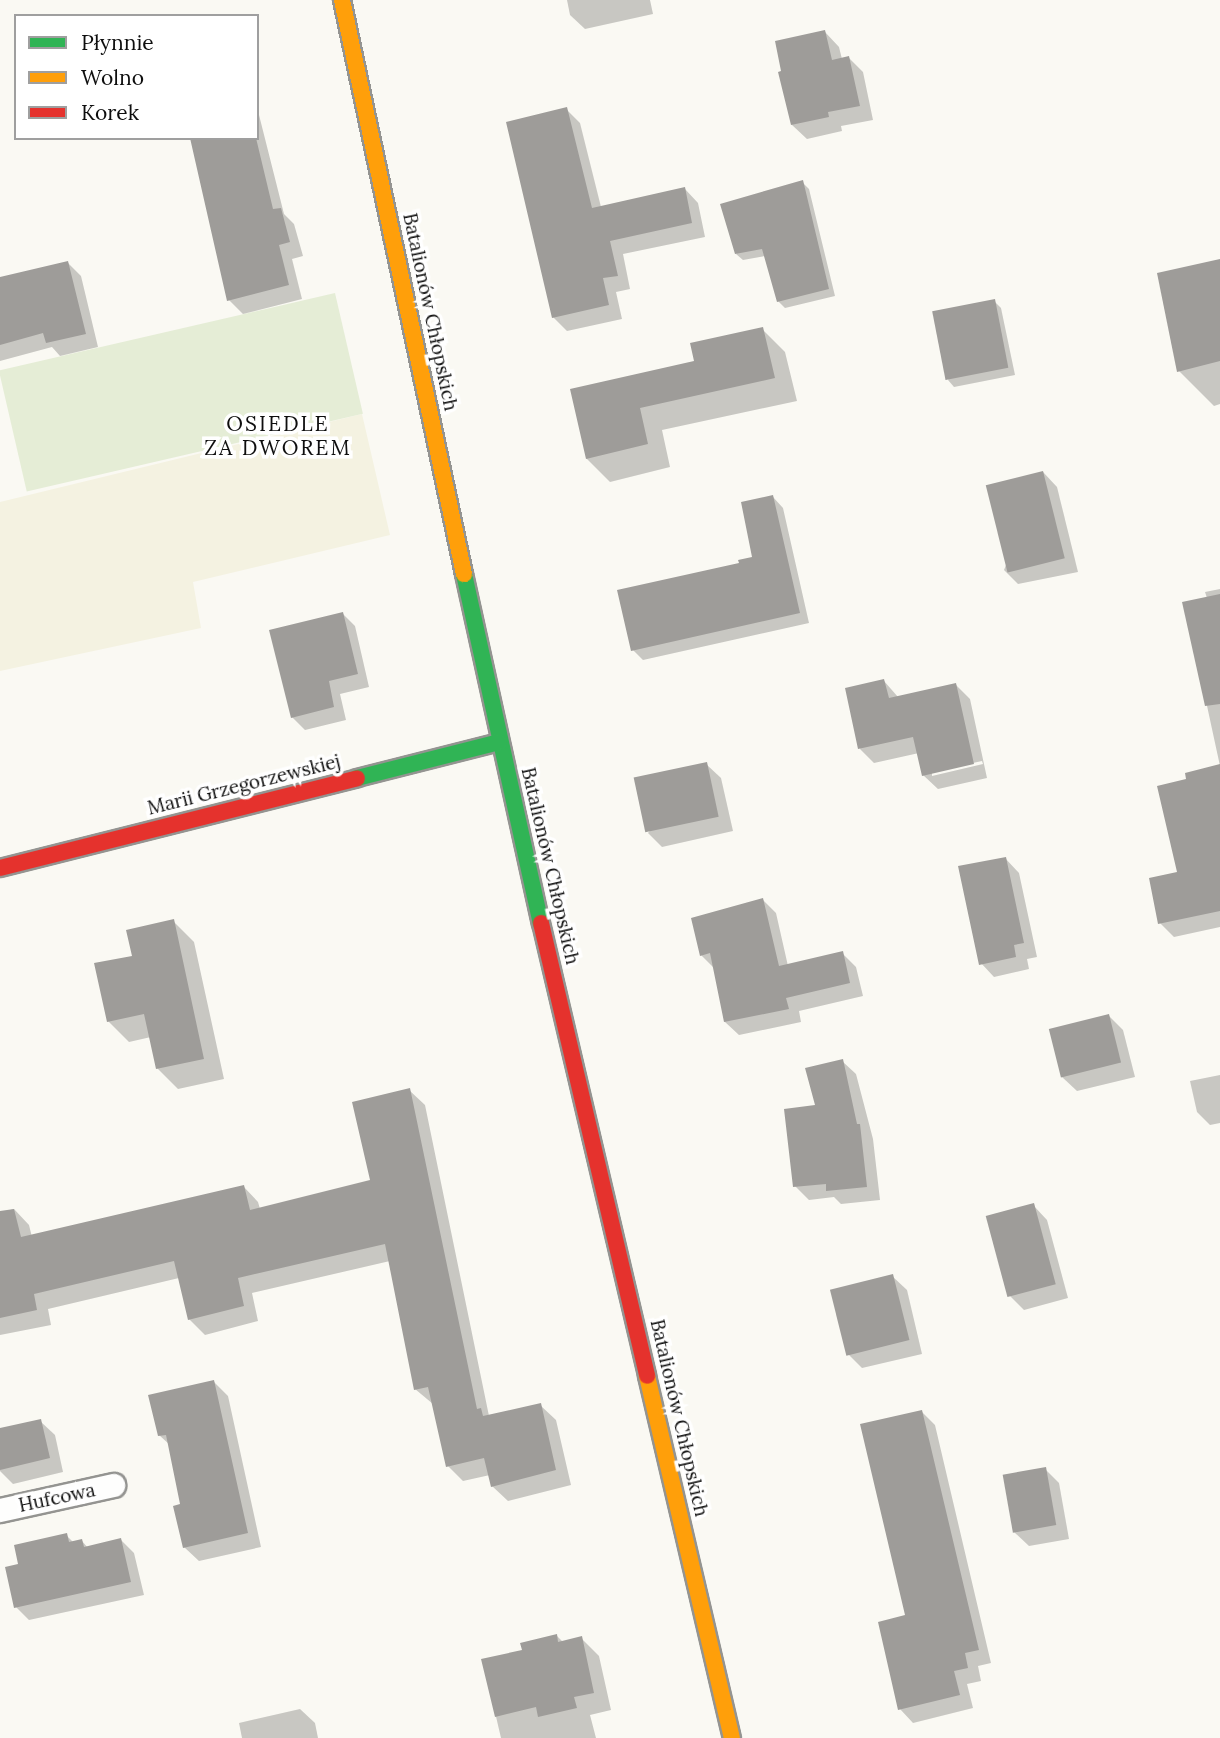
<!DOCTYPE html>
<html>
<head>
<meta charset="utf-8">
<style>
	body { margin:0 }
	#map { position:relative; width:1220px; height:1738px; overflow:hidden; background:#faf9f3; font-family:Lora,serif }
	div>[style] { position:absolute }
	.farmland>* { inset:0; background:#f4f2e1 }
	.green>* { inset:0; background:#e5edd6; transform-origin:0 0 }
	.shadow>* { inset:0; background:#0003 }
	.building>* { inset:0; background:#9e9c99; transform-origin:0 0 }
	.roads { filter:drop-shadow(2px 0 #949491) drop-shadow(-2px 0 #949491) drop-shadow(0 2px #949491) drop-shadow(0 -2px #949491) }
	.lane>* { height:23px; margin:-11.5px; padding:0 11.5px; transform-origin:11.5px; border-radius:11.5px; background:#fefefd }
	.fast>* { height:16px; margin:-8px; padding:0 8px; transform-origin:8px; border-radius:8px; background:#30b455 }
	.slow>* { height:16px; margin:-8px; padding:0 8px; transform-origin:8px; border-radius:8px; background:#ff9f0a }
	.jam>* { height:16px; margin:-8px; padding:0 8px; transform-origin:8px; border-radius:8px; background:#e5322d }
	span { translate:-50% -50%; white-space:nowrap; text-align:center; line-height:1.15; -webkit-text-stroke:7px #fff; paint-order:stroke }
	.street-label { font-size:19px; color:#0e0e0e }
	.neighbourhood-label { font-size:21px; color:#0e0e0e; letter-spacing:2px }
	.legend { position:absolute; left:14px; top:14px; width:245px; height:126px; box-sizing:border-box; background:#fff; border:2px solid #9f9f9f; margin:0; padding:9px 12px; list-style:none; font-size:21px; color:#0e0e0e }
	.legend li { display:flex; align-items:center; gap:14px; height:35px }
	.legend b { width:35px; border:2px solid #9f9f9f }
</style>
</head>
<body>
<div id="map">
	<div class="farmland">
		<div style="clip-path:polygon(362px 414px,390px 535px,193px 582px,201px 628px,0 671px,0 502px)"></div>
	</div>
	<div class="green">
		<div style="left:335px;top:293px;width:124px;height:345px;rotate:77deg"></div>
	</div>
	<div class="shadow">
		<div style="clip-path:polygon(567px 0,650px 0,653px 14px,585px 29px,570px 15px)"></div>
		<div style="clip-path:polygon(825px 32px,839px 47px,842px 59px,849px 58px,863px 72px,873px 120px,841px 126px,842px 131px,807px 139px,792px 125px)"></div>
		<div style="clip-path:polygon(257px 107px,284px 214px,294px 224px,303px 256px,292px 259px,302px 299px,243px 314px,229px 300px,192px 138px,257px 138px)"></div>
		<div style="clip-path:polygon(566px 109px,580px 123px,601px 207px,685px 189px,698px 203px,705px 237px,623px 254px,630px 289px,616px 292px,622px 319px,567px 331px,553px 317px)"></div>
		<div style="clip-path:polygon(802px 182px,809px 189px,835px 296px,785px 308px,778px 301px,765px 256px,743px 260px,736px 254px)"></div>
		<div style="clip-path:polygon(68px 263px,81px 276px,98px 347px,60px 356px,52px 347px,0 361px,0 279px)"></div>
		<div style="clip-path:polygon(1220px 264px,1220px 404px,1214px 406px,1179px 371px)"></div>
		<div style="clip-path:polygon(994px 301px,1001px 308px,1015px 375px,954px 387px,948px 380px)"></div>
		<div style="clip-path:polygon(762px 329px,785px 352px,797px 401px,662px 430px,670px 467px,610px 482px,587px 459px,572px 390px,696px 362px)"></div>
		<div style="clip-path:polygon(1043px 472px,1057px 487px,1078px 572px,1018px 584px,1004px 570px)"></div>
		<div style="clip-path:polygon(773px 497px,783px 508px,809px 623px,643px 660px,633px 650px,741px 564px,754px 558px)"></div>
		<div style="clip-path:polygon(1220px 589px,1220px 927px,1174px 937px,1160px 923px,1180px 874px,1188px 780px,1220px 766px,1185px 604px,1207px 598px,1205px 592px)"></div>
		<div style="clip-path:polygon(342px 613px,355px 626px,369px 687px,340px 694px,346px 720px,305px 730px,292px 717px)"></div>
		<div style="clip-path:polygon(evenodd,884px 681px,898px 697px,956px 685px,970px 699px,987px 778px,938px 789px,923px 775px,919px 753px,874px 763px,860px 749px,884px 681px,982px 761px,983px 764px,932px 776px,932px 772px,982px 761px)"></div>
		<div style="clip-path:polygon(706px 764px,721px 778px,733px 831px,662px 847px,648px 833px)"></div>
		<div style="clip-path:polygon(1005px 858px,1019px 873px,1037px 957px,1027px 959px,1029px 969px,994px 977px,980px 962px)"></div>
		<div style="clip-path:polygon(763px 900px,776px 913px,788px 966px,842px 953px,856px 967px,863px 996px,799px 1011px,801px 1022px,739px 1035px,725px 1022px,714px 968px,701px 955px)"></div>
		<div style="clip-path:polygon(173px 921px,194px 942px,224px 1079px,178px 1089px,157px 1068px,151px 1037px,129px 1042px,108px 1021px,134px 957px)"></div>
		<div style="clip-path:polygon(1109px 1016px,1123px 1030px,1135px 1077px,1077px 1091px,1062px 1077px)"></div>
		<div style="clip-path:polygon(842px 1061px,856px 1074px,873px 1139px,880px 1200px,841px 1204px,834px 1197px,809px 1200px,795px 1186px,817px 1107px)"></div>
		<div style="clip-path:polygon(1220px 1075px,1220px 1123px,1210px 1125px,1197px 1112px,1190px 1081px)"></div>
		<div style="clip-path:polygon(409px 1090px,425px 1105px,489px 1416px,540px 1405px,556px 1420px,571px 1485px,508px 1501px,492px 1486px,490px 1475px,463px 1481px,448px 1466px,433px 1404px,415px 1389px,390px 1261px,252px 1293px,258px 1321px,205px 1335px,189px 1319px,179px 1278px,48px 1309px,51px 1325px,0 1335px,0 1213px,14px 1209px,29px 1225px,32px 1237px,243px 1186px,258px 1202px,260px 1209px,372px 1182px)"></div>
		<div style="clip-path:polygon(1033px 1205px,1047px 1220px,1068px 1298px,1024px 1310px,1009px 1295px)"></div>
		<div style="clip-path:polygon(892px 1276px,907px 1290px,922px 1354px,862px 1368px,848px 1354px)"></div>
		<div style="clip-path:polygon(214px 1382px,228px 1396px,261px 1547px,199px 1561px,184px 1547px,183px 1506px,170px 1445px,159px 1435px)"></div>
		<div style="clip-path:polygon(921px 1411px,935px 1425px,991px 1663px,978px 1666px,981px 1681px,967px 1684px,973px 1708px,913px 1723px,900px 1709px)"></div>
		<div style="clip-path:polygon(40px 1421px,55px 1435px,63px 1472px,13px 1484px,0 1471px,0 1429px)"></div>
		<div style="clip-path:polygon(1045px 1469px,1059px 1483px,1069px 1539px,1029px 1546px,1014px 1532px)"></div>
		<div style="clip-path:polygon(66px 1535px,74px 1543px,82px 1541px,88px 1548px,121px 1540px,134px 1553px,144px 1595px,29px 1620px,16px 1607px,20px 1565px)"></div>
		<div style="clip-path:polygon(557px 1636px,563px 1642px,581px 1638px,599px 1656px,611px 1710px,590px 1715px,596px 1738px,501px 1738px,483px 1661px,524px 1651px)"></div>
		<div style="clip-path:polygon(300px 1709px,315px 1723px,318px 1738px,242px 1738px,239px 1723px)"></div>
	</div>
	<div class="building">
		<div style="clip-path:polygon(825px 30px,832px 60px,849px 56px,860px 106px,828px 112px,829px 117px,791px 125px,778px 72px,781px 71px,775px 41px)"></div>
		<div style="clip-path:polygon(567px 107px,592px 208px,685px 187px,692px 223px,610px 241px,618px 276px,603px 278px,609px 305px,552px 318px,506px 122px)"></div>
		<div style="clip-path:polygon(190px 138px,256px 138px,273px 209px,281px 208px,290px 242px,279px 245px,289px 285px,227px 301px)"></div>
		<div style="clip-path:polygon(803px 180px,829px 289px,777px 302px,762px 249px,735px 254px,720px 204px)"></div>
		<div style="clip-path:polygon(1220px 259px,1220px 361px,1177px 372px,1157px 273px)"></div>
		<div style="clip-path:polygon(68px 261px,86px 334px,46px 343px,43px 333px,0 345px,0 277px)"></div>
		<div style="left:995px;top:299px;width:70px;height:64px;rotate:79deg"></div>
		<div style="clip-path:polygon(763px 327px,775px 378px,640px 408px,648px 444px,586px 459px,570px 389px,694px 361px,690px 343px)"></div>
		<div style="left:1043px;top:471px;width:90px;height:59px;rotate:76deg"></div>
		<div style="clip-path:polygon(773px 495px,800px 613px,631px 651px,617px 590px,739px 563px,738px 560px,752px 557px,741px 502px)"></div>
		<div style="clip-path:polygon(1220px 594px,1220px 704px,1205px 706px,1182px 602px)"></div>
		<div style="clip-path:polygon(343px 612px,358px 674px,329px 681px,334px 707px,291px 718px,269px 630px)"></div>
		<div style="clip-path:polygon(884px 679px,889px 698px,956px 683px,974px 764px,922px 776px,913px 737px,858px 749px,845px 688px)"></div>
		<div style="left:707px;top:762px;width:56px;height:75px;rotate:78deg"></div>
		<div style="clip-path:polygon(1220px 764px,1220px 911px,1158px 924px,1149px 878px,1177px 872px,1157px 786px,1186px 779px,1185px 773px)"></div>
		<div style="clip-path:polygon(1006px 857px,1024px 943px,1014px 945px,1016px 957px,979px 965px,958px 866px)"></div>
		<div style="clip-path:polygon(763px 898px,779px 966px,843px 951px,850px 983px,786px 998px,789px 1009px,724px 1022px,710px 953px,700px 956px,691px 918px)"></div>
		<div style="clip-path:polygon(174px 919px,204px 1059px,156px 1069px,144px 1014px,107px 1022px,94px 963px,132px 956px,126px 930px)"></div>
		<div style="left:1109px;top:1014px;width:50px;height:62px;rotate:76deg"></div>
		<div style="clip-path:polygon(843px 1059px,857px 1124px,860px 1124px,867px 1187px,826px 1191px,826px 1184px,793px 1187px,784px 1109px,815px 1105px,805px 1068px)"></div>
		<div style="clip-path:polygon(410px 1088px,477px 1409px,481px 1408px,483px 1416px,541px 1403px,556px 1470px,491px 1487px,484px 1458px,446px 1467px,428px 1387px,414px 1390px,385px 1244px,238px 1278px,244px 1306px,188px 1320px,174px 1261px,34px 1294px,37px 1310px,0 1318px,0 1211px,14px 1209px,21px 1237px,244px 1185px,250px 1210px,370px 1180px,352px 1102px)"></div>
		<div style="left:1034px;top:1203px;width:84px;height:50px;rotate:75deg"></div>
		<div style="left:893px;top:1274px;width:68px;height:65px;rotate:76deg"></div>
		<div style="clip-path:polygon(214px 1380px,248px 1533px,183px 1548px,173px 1506px,180px 1504px,166px 1435px,158px 1436px,148px 1395px)"></div>
		<div style="clip-path:polygon(922px 1410px,979px 1650px,965px 1653px,968px 1668px,954px 1671px,960px 1695px,898px 1710px,878px 1622px,905px 1615px,860px 1424px)"></div>
		<div style="clip-path:polygon(41px 1419px,50px 1458px,0 1470px,0 1428px)"></div>
		<div style="left:1046px;top:1467px;width:59px;height:44px;rotate:80deg"></div>
		<div style="clip-path:polygon(67px 1533px,69px 1542px,82px 1539px,84px 1547px,121px 1538px,131px 1582px,14px 1608px,5px 1567px,18px 1564px,14px 1545px)"></div>
		<div style="clip-path:polygon(557px 1634px,558px 1642px,582px 1636px,594px 1693px,574px 1697px,577px 1708px,538px 1717px,536px 1707px,495px 1717px,481px 1659px,522px 1650px,520px 1643px)"></div>
	</div>
	<div class="roads">
		<div class="lane">
			<div style="left:0;top:1510px;width:116px;rotate:-12.5deg"></div>
		</div>
		<div class="fast">
			<div style="left:464px;top:574px;width:357px;rotate:77.6deg"></div>
			<div style="left:357px;top:778px;width:146px;rotate:-14.2deg"></div>
		</div>
		<div class="slow">
			<div style="left:342px;top:0;width:587px;rotate:78deg"></div>
			<div style="left:647px;top:1376px;width:372px;rotate:76.8deg"></div>
		</div>
		<div class="jam">
			<div style="left:0;top:868px;width:368px;rotate:-14.1deg"></div>
			<div style="left:541px;top:923px;width:465px;rotate:76.8deg"></div>
		</div>
	</div>
	<div class="street-label">
		<span style="left:430px;top:312px;rotate:78deg">Batalionów Chłopskich</span>
		<span style="left:244px;top:785px;rotate:-14deg">Marii Grzegorzewskiej</span>
		<span style="left:550px;top:866px;rotate:77deg">Batalionów Chłopskich</span>
		<span style="left:679px;top:1418px;rotate:77deg">Batalionów Chłopskich</span>
		<span style="left:57px;top:1498px;rotate:-12deg">Hufcowa</span>
	</div>
	<div class="neighbourhood-label">
		<span style="left:278px;top:436px">OSIEDLE<br>ZA DWOREM</span>
	</div>
	<ul class="legend">
	<li><b style="height:9px;background:#30b455"></b>Płynnie</li>
	<li><b style="height:9px;background:#ff9f0a"></b>Wolno</li>
	<li><b style="height:9px;background:#e5322d"></b>Korek</li>
	</ul>
</div>
</body>
</html>
